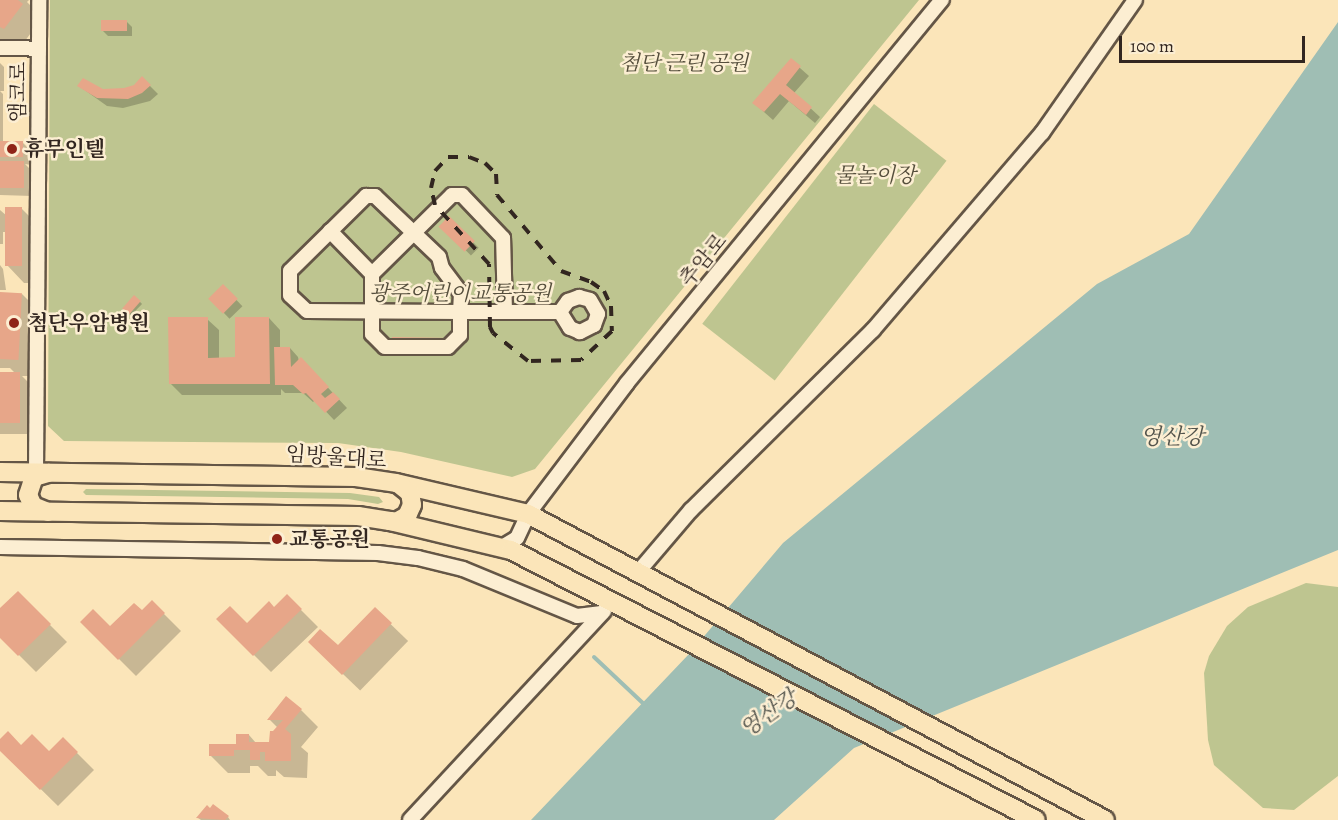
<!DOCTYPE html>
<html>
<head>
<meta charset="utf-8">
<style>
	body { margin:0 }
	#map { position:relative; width:1338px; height:820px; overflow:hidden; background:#fbe5b9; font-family:Alegreya,"Noto Serif KR",serif }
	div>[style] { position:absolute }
	.green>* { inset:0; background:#bec590; transform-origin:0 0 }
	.water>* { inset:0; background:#9fbeb4 }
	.shadow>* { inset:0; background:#0003; transform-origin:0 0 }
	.stream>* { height:4px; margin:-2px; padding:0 2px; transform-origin:2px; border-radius:2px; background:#9fbeb4 }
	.building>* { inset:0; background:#e7a689; transform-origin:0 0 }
	.roads { filter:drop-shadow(2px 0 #645646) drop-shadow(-2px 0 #645646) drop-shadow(0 2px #645646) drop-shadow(0 -2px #645646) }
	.minor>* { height:14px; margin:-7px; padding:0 7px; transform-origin:7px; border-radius:7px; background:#fceed2 }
	.major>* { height:18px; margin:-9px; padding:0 9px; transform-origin:9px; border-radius:9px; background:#fbe5b9 }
	.rail>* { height:4px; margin-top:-2px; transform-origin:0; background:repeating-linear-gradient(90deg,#322620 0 10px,transparent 0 20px) }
	.dots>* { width:16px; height:16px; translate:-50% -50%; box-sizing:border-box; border:3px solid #fceed2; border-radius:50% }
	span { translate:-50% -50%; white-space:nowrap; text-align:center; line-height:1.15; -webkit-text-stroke:5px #fceed2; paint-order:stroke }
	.park-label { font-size:21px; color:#554e3c; font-style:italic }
	.street-label { font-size:21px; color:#322620 }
	.poi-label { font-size:21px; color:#322620; font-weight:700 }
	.left { translate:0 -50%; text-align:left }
	.water-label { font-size:22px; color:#53544c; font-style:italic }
	.scale { position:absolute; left:1119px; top:36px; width:186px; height:27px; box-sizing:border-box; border:3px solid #322620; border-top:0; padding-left:8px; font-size:18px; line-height:21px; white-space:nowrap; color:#322620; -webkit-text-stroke:4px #fceed2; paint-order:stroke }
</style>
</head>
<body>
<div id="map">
	<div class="green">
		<div style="clip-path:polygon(50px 0,919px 0,535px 469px,512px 477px,401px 452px,338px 443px,64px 441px,48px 426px)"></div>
		<div style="left:874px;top:104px;width:92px;height:279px;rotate:38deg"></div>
		<div style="clip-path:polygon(86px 489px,350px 493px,379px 497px,383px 502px,378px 504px,348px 499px,86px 495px,83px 492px)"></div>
		<div style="clip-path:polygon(1306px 583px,1338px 587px,1338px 776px,1294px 810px,1263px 808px,1214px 765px,1208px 740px,1204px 673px,1209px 656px,1227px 626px,1248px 607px)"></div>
	</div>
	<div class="water">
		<div style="clip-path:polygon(1338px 22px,1338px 550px,854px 748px,774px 820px,531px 820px,689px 654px,783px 543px,1097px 284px,1189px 234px)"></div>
	</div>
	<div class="shadow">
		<div style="clip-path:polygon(0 0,29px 0,27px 2px,37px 12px,39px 22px,22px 45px,16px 41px,8px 52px,0 49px)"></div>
		<div style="clip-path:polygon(126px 21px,132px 27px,132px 36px,108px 36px,102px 30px)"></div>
		<div style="clip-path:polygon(791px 60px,809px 76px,794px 93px,820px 117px,815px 123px,789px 101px,773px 120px,754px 103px)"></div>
		<div style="clip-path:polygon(0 63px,4px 67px,4px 91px,0 91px)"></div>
		<div style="clip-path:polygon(142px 78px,158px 94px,150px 101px,123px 108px,107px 106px,79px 86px,103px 91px,124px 90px,135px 86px)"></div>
		<div style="clip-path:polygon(0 91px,3px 94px,3px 143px,23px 143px,31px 151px,31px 165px,25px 164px,32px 171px,32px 196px,0 195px)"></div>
		<div style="clip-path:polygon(22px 209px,39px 226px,39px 283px,24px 283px,7px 265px,7px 232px,3px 232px,3px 244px,0 244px,0 210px,7px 216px)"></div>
		<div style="left:449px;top:218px;width:42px;height:11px;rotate:45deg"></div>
		<div style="clip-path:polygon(0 265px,3px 269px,6px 290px,0 290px)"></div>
		<div style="left:223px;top:286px;width:28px;height:18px;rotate:46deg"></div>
		<div style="clip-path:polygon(22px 294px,39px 311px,39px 376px,22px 376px,31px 385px,31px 434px,0 434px,0 373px,15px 373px,10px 368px,0 368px,0 326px)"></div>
		<div style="left:135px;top:297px;width:10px;height:16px;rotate:45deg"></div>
		<div style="clip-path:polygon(269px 318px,280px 330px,280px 349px,290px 348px,298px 357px,299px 362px,301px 359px,347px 408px,334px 420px,315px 400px,313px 402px,303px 393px,285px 393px,281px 389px,281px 395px,182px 395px,170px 383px,207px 319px,219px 330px,219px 359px,236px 359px)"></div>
		<div style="clip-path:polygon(287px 596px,318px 627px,271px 672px,218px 619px,247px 625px,274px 609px)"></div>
		<div style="clip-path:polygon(152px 602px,181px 631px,136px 676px,82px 622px,110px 629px,142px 612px)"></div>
		<div style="left:375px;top:609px;width:46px;height:69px;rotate:44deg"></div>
		<div style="clip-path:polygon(0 610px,35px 610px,67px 642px,36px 672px,0 636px)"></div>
		<div style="clip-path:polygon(301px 710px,318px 727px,301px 747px,308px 753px,307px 778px,284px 777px,276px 770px,276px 776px,268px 776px,258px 766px,250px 766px,250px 773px,228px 773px,211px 756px,237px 746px,249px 735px,257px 744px,271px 744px,278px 728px,269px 719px)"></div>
		<div style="clip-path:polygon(0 728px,0 741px,49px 753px,63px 739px,94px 770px,58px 806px,0 749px,0 820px)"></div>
		<div style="clip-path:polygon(228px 817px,230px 820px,201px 820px,198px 818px)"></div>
	</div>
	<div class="stream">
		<div style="left:594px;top:657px;width:71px;rotate:43.3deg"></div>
	</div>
	<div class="building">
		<div style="clip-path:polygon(0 0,18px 0,23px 4px,4px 29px,0 27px)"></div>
		<div style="left:101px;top:20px;width:26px;height:11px"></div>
		<div style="clip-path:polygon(791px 58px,801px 66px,786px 85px,812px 107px,806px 115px,780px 94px,764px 112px,752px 103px)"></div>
		<div style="clip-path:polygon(142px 76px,151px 85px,142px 93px,128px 99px,97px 98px,77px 86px,83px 78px,103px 89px,124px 88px,134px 85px)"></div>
		<div style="left:0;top:141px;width:23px;height:16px"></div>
		<div style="left:0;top:161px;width:24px;height:27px"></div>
		<div style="left:5px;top:207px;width:17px;height:59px"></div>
		<div style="left:449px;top:216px;width:36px;height:15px;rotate:44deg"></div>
		<div style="left:223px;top:284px;width:21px;height:21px;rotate:45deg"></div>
		<div style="left:0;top:292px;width:22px;height:67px;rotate:3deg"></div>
		<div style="left:134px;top:295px;width:9px;height:18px;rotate:41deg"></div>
		<div style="clip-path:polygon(168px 317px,208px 317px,208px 358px,235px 357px,235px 317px,269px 317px,270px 384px,169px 384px)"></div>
		<div style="left:392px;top:337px;width:57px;height:13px;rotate:1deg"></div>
		<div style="clip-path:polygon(274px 347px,290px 347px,291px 367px,301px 357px,329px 387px,321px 394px,325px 398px,333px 392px,340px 399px,325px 413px,306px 393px,303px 394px,293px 385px,275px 385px)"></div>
		<div style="left:0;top:372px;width:20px;height:51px"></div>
		<div style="clip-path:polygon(18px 591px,51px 624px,18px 656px,0 638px,0 608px)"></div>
		<div style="clip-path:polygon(287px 594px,302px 609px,253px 656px,216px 619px,230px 606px,247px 623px,269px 601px,274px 607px)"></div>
		<div style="clip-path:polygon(152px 600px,165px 613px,118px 660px,80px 622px,93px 609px,110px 626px,134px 603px,142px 610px)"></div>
		<div style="clip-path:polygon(375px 607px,392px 623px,342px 675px,308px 642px,320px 629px,338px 645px)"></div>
		<div style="clip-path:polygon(286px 696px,302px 709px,285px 729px,291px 734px,291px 761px,265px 761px,265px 752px,260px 752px,260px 760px,250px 760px,250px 750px,234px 750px,234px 756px,209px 756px,209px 744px,236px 744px,236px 734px,249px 734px,249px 742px,269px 742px,270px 731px,273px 731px,283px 720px,267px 720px)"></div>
		<div style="clip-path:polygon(8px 731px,21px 745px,32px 734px,49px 751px,63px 737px,78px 752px,40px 790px,0 751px,0 739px)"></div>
		<div style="clip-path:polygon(213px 804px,229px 816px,225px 820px,196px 818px,207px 805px,210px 808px)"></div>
	</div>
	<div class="roads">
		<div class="minor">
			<div style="left:0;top:48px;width:39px;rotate:1deg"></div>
			<div style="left:366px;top:196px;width:9px"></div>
			<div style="left:375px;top:196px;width:88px;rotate:43.6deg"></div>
			<div style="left:439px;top:257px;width:11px;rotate:75deg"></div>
			<div style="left:442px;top:268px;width:31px;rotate:53deg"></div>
			<div style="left:461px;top:293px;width:19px;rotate:93deg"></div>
			<div style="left:460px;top:312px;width:153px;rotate:-179.6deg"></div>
			<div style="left:307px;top:311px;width:23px;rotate:-137deg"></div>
			<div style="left:290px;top:295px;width:24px;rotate:-90deg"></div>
			<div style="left:290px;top:271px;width:107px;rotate:-44.6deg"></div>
			<div style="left:330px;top:231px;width:60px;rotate:45.7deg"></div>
			<div style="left:579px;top:297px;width:11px;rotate:15deg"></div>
			<div style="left:590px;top:300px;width:16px;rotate:60deg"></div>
			<div style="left:598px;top:314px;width:12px;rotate:110deg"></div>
			<div style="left:594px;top:325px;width:16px;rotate:153deg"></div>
			<div style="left:580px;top:332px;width:11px;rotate:-158deg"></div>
			<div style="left:570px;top:328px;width:19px;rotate:-122deg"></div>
			<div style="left:560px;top:312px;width:14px;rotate:-54deg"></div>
			<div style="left:568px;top:301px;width:12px;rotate:-20deg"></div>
			<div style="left:505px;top:312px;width:74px;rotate:-91.5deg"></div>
			<div style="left:503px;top:238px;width:59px;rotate:-133.6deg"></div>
			<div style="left:462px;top:195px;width:10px;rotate:180deg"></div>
			<div style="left:452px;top:195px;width:112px;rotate:135.4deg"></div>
			<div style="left:372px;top:274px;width:60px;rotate:90deg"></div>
			<div style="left:372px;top:334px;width:18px;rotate:45deg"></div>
			<div style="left:385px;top:347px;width:63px"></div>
			<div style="left:448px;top:347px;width:17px;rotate:-45deg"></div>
			<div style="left:460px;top:335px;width:23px;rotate:-90deg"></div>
			<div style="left:460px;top:312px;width:100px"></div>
			<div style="left:36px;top:472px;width:472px;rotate:-89.6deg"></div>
			<div style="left:0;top:547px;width:378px;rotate:0.9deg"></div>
			<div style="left:378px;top:553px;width:40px;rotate:7.1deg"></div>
			<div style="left:418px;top:558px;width:46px;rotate:13.7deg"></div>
			<div style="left:463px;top:569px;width:123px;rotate:22.4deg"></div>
			<div style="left:577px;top:616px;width:25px;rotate:-7deg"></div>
			<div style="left:502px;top:547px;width:17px;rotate:-31deg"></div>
			<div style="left:517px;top:538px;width:26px;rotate:-65deg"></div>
			<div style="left:528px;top:514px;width:164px;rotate:-52.9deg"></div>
			<div style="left:627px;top:383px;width:496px;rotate:-50.6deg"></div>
			<div style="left:639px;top:571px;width:80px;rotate:-49.6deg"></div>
			<div style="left:691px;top:510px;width:256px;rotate:-44.7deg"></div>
			<div style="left:873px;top:330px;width:260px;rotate:-49.4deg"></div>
			<div style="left:1042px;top:133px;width:162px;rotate:-55deg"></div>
			<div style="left:410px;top:820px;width:285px;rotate:-47.1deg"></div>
		</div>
		<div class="major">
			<div style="left:0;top:472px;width:356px;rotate:0.8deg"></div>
			<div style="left:356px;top:477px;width:40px;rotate:8.5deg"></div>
			<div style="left:396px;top:483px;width:136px;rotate:13.2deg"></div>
			<div style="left:528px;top:514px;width:653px;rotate:27.94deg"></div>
			<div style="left:0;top:511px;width:358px;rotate:0.8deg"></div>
			<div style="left:358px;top:516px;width:32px;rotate:9deg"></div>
			<div style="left:390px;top:521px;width:124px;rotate:13.5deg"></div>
			<div style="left:511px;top:550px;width:590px;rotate:27.22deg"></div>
			<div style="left:48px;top:512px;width:16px;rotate:-158deg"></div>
			<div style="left:33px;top:506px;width:12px;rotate:-114deg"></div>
			<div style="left:28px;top:495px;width:19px;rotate:-72deg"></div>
			<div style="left:34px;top:477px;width:15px;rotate:-16deg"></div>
			<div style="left:390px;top:521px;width:6px;rotate:9deg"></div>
			<div style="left:396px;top:522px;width:13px;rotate:-29deg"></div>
			<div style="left:407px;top:516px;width:12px;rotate:-66deg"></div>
			<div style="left:412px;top:505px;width:12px;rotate:-99deg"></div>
			<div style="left:410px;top:493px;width:14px;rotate:-141deg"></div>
		</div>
	</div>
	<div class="rail">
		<div style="left:448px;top:157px;width:21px"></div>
		<div style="left:469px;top:157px;width:17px;rotate:21deg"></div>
		<div style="left:485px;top:163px;width:16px;rotate:45deg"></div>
		<div style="left:496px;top:174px;width:21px;rotate:87deg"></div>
		<div style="left:497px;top:195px;width:99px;rotate:49.9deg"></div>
		<div style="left:561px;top:271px;width:32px;rotate:20deg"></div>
		<div style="left:591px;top:282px;width:16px;rotate:35deg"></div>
		<div style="left:604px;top:291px;width:17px;rotate:65deg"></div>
		<div style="left:611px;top:306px;width:25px;rotate:88deg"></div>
		<div style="left:612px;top:331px;width:42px;rotate:136.9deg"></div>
		<div style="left:581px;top:360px;width:53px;rotate:178.9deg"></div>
		<div style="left:528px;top:361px;width:45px;rotate:-141.3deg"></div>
		<div style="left:493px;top:333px;width:7px;rotate:-117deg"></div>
		<div style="left:490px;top:327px;width:63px;rotate:-90.9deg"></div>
		<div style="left:489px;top:264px;width:80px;rotate:-132.5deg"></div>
		<div style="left:435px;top:205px;width:17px;rotate:-103deg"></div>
		<div style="left:431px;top:188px;width:17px;rotate:-77deg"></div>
		<div style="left:435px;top:171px;width:19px;rotate:-47deg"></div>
	</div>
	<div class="dots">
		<div style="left:12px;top:149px;background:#8f2418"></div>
		<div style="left:14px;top:323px;background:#8f2418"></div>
		<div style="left:277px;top:539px;background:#8f2418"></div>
	</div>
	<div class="park-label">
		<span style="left:684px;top:63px">첨단 근린 공원</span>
		<span style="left:875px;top:175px">물놀이장</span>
		<span style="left:460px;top:293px">광주어린이교통공원</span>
	</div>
	<div class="street-label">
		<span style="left:18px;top:92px;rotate:-89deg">앰코로</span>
		<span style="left:703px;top:260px;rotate:-51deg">추암로</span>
		<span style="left:336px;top:457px;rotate:4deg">임방울대로</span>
	</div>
	<div class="poi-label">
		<span class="left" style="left:24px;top:149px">휴무인텔</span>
		<span class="left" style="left:28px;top:323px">첨단우암병원</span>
		<span class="left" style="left:289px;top:539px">교통공원</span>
	</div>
	<div class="water-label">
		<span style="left:1172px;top:438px">영산강</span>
		<span style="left:769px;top:714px;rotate:-35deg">영산강</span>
	</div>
	<div class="scale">100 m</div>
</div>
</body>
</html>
